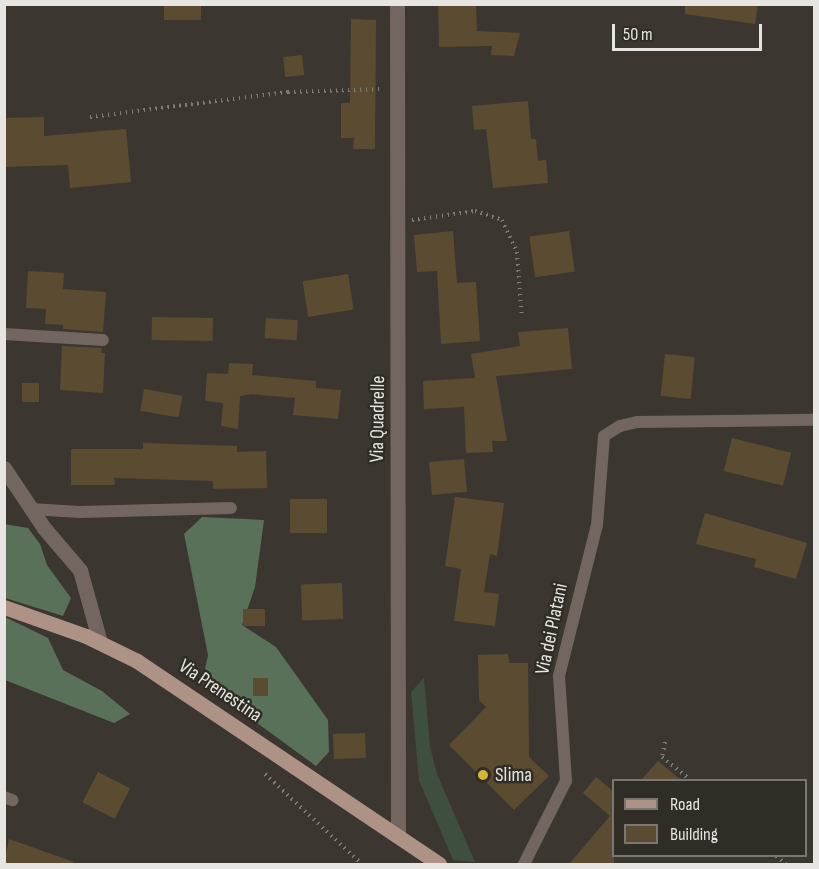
<!DOCTYPE html>
<html>
<head>
<meta charset="utf-8">
<style>
	body { margin:0 }
	#map { position:relative; width:819px; height:869px; overflow:hidden; background:#3b3730; font-family:"Sofia Sans Condensed",sans-serif }
	div>[style] { position:absolute }
	.green>* { inset:0; background:#3f4f3f }
	.forest>* { inset:0; background:#597059 }
	.building>* { inset:0; background:#5b4c31; transform-origin:0 0 }
	.path>* { height:4px; margin-top:-2px; transform-origin:0; background:repeating-linear-gradient(90deg,#807d77 0 1.5px,transparent 0 6px) }
	.service>* { height:12px; margin:-6px; padding:0 6px; transform-origin:6px; border-radius:6px; background:#73655f }
	.minor>* { height:15px; margin:-7.5px; padding:0 7.5px; transform-origin:7.5px; border-radius:7.5px; background:#73655f }
	.tertiary>* { height:15px; margin:-7.5px; padding:0 7.5px; transform-origin:7.5px; border-radius:7.5px; background:#73655f }
	.primary>* { height:15px; margin:-7.5px; padding:0 7.5px; transform-origin:7.5px; border-radius:7.5px; background:#ad9285 }
	.dots>* { width:16px; height:16px; translate:-50% -50%; box-sizing:border-box; border:3px solid #302d26; border-radius:50% }
	span { translate:-50% -50%; white-space:nowrap; text-align:center; line-height:1.15; -webkit-text-stroke:5px #302d26; paint-order:stroke }
	.street-label { font-size:20px; color:#e7e5e1 }
	.poi-label { font-size:20px; color:#e7e5e1 }
	.left { translate:0 -50%; text-align:left }
	.frame { position:absolute; inset:0; border:6px solid #e7e5e1; pointer-events:none }
	.legend { position:absolute; left:612px; top:779px; width:195px; height:78px; box-sizing:border-box; background:#302d26; border:2px solid #797771; margin:0; padding:8px 10px; list-style:none; font-size:18px; color:#e7e5e1 }
	.legend li { display:flex; align-items:center; gap:12px; height:30px }
	.legend b { width:30px; border:2px solid #797771 }
	.scale { position:absolute; left:612px; top:24px; width:150px; height:27px; box-sizing:border-box; border:3px solid #e7e5e1; border-top:0; padding-left:8px; font-size:18px; line-height:21px; white-space:nowrap; color:#e7e5e1; -webkit-text-stroke:4px #302d26; paint-order:stroke }
</style>
</head>
<body>
<div id="map">
	<div class="green">
		<div style="clip-path:polygon(424px 678px,430px 747px,437px 774px,475px 862px,453px 860px,419px 780px,411px 692px)"></div>
	</div>
	<div class="forest">
		<div style="clip-path:polygon(202px 517px,264px 520px,255px 587px,242px 625px,276px 647px,328px 720px,329px 752px,316px 766px,202px 683px,208px 655px,184px 534px)"></div>
		<div style="clip-path:polygon(4px 524px,28px 528px,40px 544px,47px 565px,71px 598px,63px 616px,5px 598px)"></div>
		<div style="clip-path:polygon(5px 617px,48px 638px,63px 670px,102px 691px,130px 714px,114px 723px,5px 680px)"></div>
	</div>
	<div class="building">
		<div style="left:164px;top:4px;width:37px;height:16px"></div>
		<div style="clip-path:polygon(438px 4px,476px 4px,477px 31px,520px 33px,514px 56px,491px 55px,492px 46px,439px 47px)"></div>
		<div style="clip-path:polygon(685px 4px,758px 4px,755px 24px,685px 14px)"></div>
		<div style="clip-path:polygon(351px 19px,376px 20px,375px 149px,353px 149px,354px 138px,341px 138px,341px 103px,350px 103px)"></div>
		<div style="left:302px;top:55px;width:20px;height:19px;rotate:84deg"></div>
		<div style="clip-path:polygon(528px 101px,531px 139px,536px 139px,538px 161px,546px 160px,548px 183px,493px 188px,486px 129px,474px 130px,472px 106px)"></div>
		<div style="clip-path:polygon(44px 117px,44px 136px,126px 129px,131px 182px,70px 188px,68px 165px,4px 167px,4px 118px)"></div>
		<div style="clip-path:polygon(453px 231px,457px 283px,476px 282px,480px 341px,441px 344px,437px 271px,417px 272px,414px 235px)"></div>
		<div style="left:569px;top:231px;width:41px;height:40px;rotate:82deg"></div>
		<div style="clip-path:polygon(28px 271px,64px 273px,63px 289px,106px 292px,103px 332px,63px 329px,63px 325px,45px 324px,46px 309px,26px 308px)"></div>
		<div style="left:348px;top:274px;width:36px;height:46px;rotate:81deg"></div>
		<div style="left:152px;top:317px;width:61px;height:23px;rotate:1deg"></div>
		<div style="left:266px;top:318px;width:32px;height:20px;rotate:4deg"></div>
		<div style="clip-path:polygon(568px 328px,572px 369px,496px 376px,507px 441px,492px 441px,493px 452px,466px 453px,464px 407px,424px 409px,423px 381px,475px 378px,471px 354px,520px 346px,518px 332px)"></div>
		<div style="clip-path:polygon(62px 346px,102px 348px,101px 353px,105px 353px,103px 393px,60px 390px)"></div>
		<div style="left:665px;top:354px;width:30px;height:42px;rotate:6deg"></div>
		<div style="clip-path:polygon(229px 363px,253px 364px,252px 375px,316px 381px,316px 388px,341px 390px,338px 419px,293px 415px,295px 398px,251px 394px,240px 396px,238px 429px,221px 426px,223px 403px,205px 401px,207px 373px,228px 374px)"></div>
		<div style="left:22px;top:383px;width:17px;height:19px"></div>
		<div style="left:144px;top:389px;width:39px;height:22px;rotate:10deg"></div>
		<div style="left:732px;top:438px;width:61px;height:34px;rotate:14deg"></div>
		<div style="clip-path:polygon(143px 443px,237px 446px,237px 452px,266px 451px,267px 488px,213px 489px,213px 481px,114px 478px,115px 485px,71px 485px,71px 449px,143px 449px)"></div>
		<div style="left:464px;top:459px;width:33px;height:35px;rotate:85deg"></div>
		<div style="clip-path:polygon(455px 497px,504px 503px,497px 556px,490px 554px,484px 592px,499px 594px,495px 626px,454px 621px,461px 569px,445px 566px)"></div>
		<div style="left:290px;top:499px;width:37px;height:34px"></div>
		<div style="clip-path:polygon(705px 513px,807px 543px,796px 579px,754px 567px,756px 559px,696px 544px)"></div>
		<div style="left:342px;top:583px;width:36px;height:41px;rotate:88deg"></div>
		<div style="left:243px;top:609px;width:22px;height:17px"></div>
		<div style="clip-path:polygon(508px 654px,509px 663px,528px 663px,529px 757px,549px 776px,514px 810px,449px 745px,486px 707px,479px 700px,478px 655px)"></div>
		<div style="left:253px;top:678px;width:15px;height:18px"></div>
		<div style="left:365px;top:733px;width:25px;height:32px;rotate:88deg"></div>
		<div style="clip-path:polygon(658px 761px,681px 780px,641px 780px)"></div>
		<div style="left:98px;top:772px;width:36px;height:34px;rotate:27deg"></div>
		<div style="clip-path:polygon(596px 777px,614px 792px,614px 864px,569px 864px,610px 816px,583px 793px)"></div>
		<div style="clip-path:polygon(9px 839px,74px 862px,73px 864px,4px 864px)"></div>
	</div>
	<div class="path">
		<div style="left:90px;top:117px;width:200px;rotate:-7.2deg"></div>
		<div style="left:288px;top:92px;width:93px;rotate:-1.8deg"></div>
		<div style="left:412px;top:220px;width:64px;rotate:-8.1deg"></div>
		<div style="left:475px;top:211px;width:28px;rotate:18deg"></div>
		<div style="left:502px;top:220px;width:35px;rotate:65deg"></div>
		<div style="left:517px;top:252px;width:66px;rotate:85.7deg"></div>
		<div style="left:665px;top:742px;width:15px;rotate:101deg"></div>
		<div style="left:662px;top:757px;width:36px;rotate:39deg"></div>
		<div style="left:265px;top:774px;width:132px;rotate:42.9deg"></div>
		<div style="left:776px;top:856px;width:13px;rotate:39deg"></div>
	</div>
	<div class="service">
		<div style="left:4px;top:334px;width:99px;rotate:3.5deg"></div>
		<div style="left:31px;top:509px;width:49px;rotate:3.5deg"></div>
		<div style="left:80px;top:512px;width:151px;rotate:-1.5deg"></div>
		<div style="left:4px;top:797px;width:9px;rotate:21deg"></div>
		<div style="left:524px;top:864px;width:93px;rotate:-63.2deg"></div>
		<div style="left:566px;top:781px;width:105px;rotate:-93.8deg"></div>
		<div style="left:559px;top:676px;width:156px;rotate:-75.9deg"></div>
		<div style="left:597px;top:525px;width:89px;rotate:-85.5deg"></div>
		<div style="left:604px;top:436px;width:19px;rotate:-32deg"></div>
		<div style="left:620px;top:426px;width:18px;rotate:-13deg"></div>
		<div style="left:638px;top:422px;width:176px;rotate:-0.7deg"></div>
	</div>
	<div class="minor">
		<div style="left:4px;top:468px;width:72px;rotate:56.3deg"></div>
		<div style="left:44px;top:528px;width:55px;rotate:49.4deg"></div>
		<div style="left:80px;top:570px;width:75px;rotate:74.5deg"></div>
	</div>
	<div class="tertiary">
		<div style="left:397px;top:4px;width:831px;rotate:89.93deg"></div>
	</div>
	<div class="primary">
		<div style="left:4px;top:607px;width:87px;rotate:19.5deg"></div>
		<div style="left:86px;top:636px;width:57px;rotate:26.1deg"></div>
		<div style="left:137px;top:661px;width:364px;rotate:33.9deg"></div>
	</div>
	<div class="dots">
		<div style="left:483px;top:775px;background:#d5b535"></div>
	</div>
	<div class="street-label">
		<span style="left:378px;top:419px;rotate:-89deg">Via Quadrelle</span>
		<span style="left:552px;top:629px;rotate:-78deg">Via dei Platani</span>
		<span style="left:220px;top:691px;rotate:34deg">Via Prenestina</span>
	</div>
	<div class="poi-label">
		<span class="left" style="left:495px;top:775px">Slima</span>
	</div>
	<div class="frame"></div>
	<ul class="legend">
	<li><b style="height:8px;background:#ad9285"></b>Road</li>
	<li><b style="height:16px;background:#5b4c31"></b>Building</li>
	</ul>
	<div class="scale">50 m</div>
</div>
</body>
</html>
